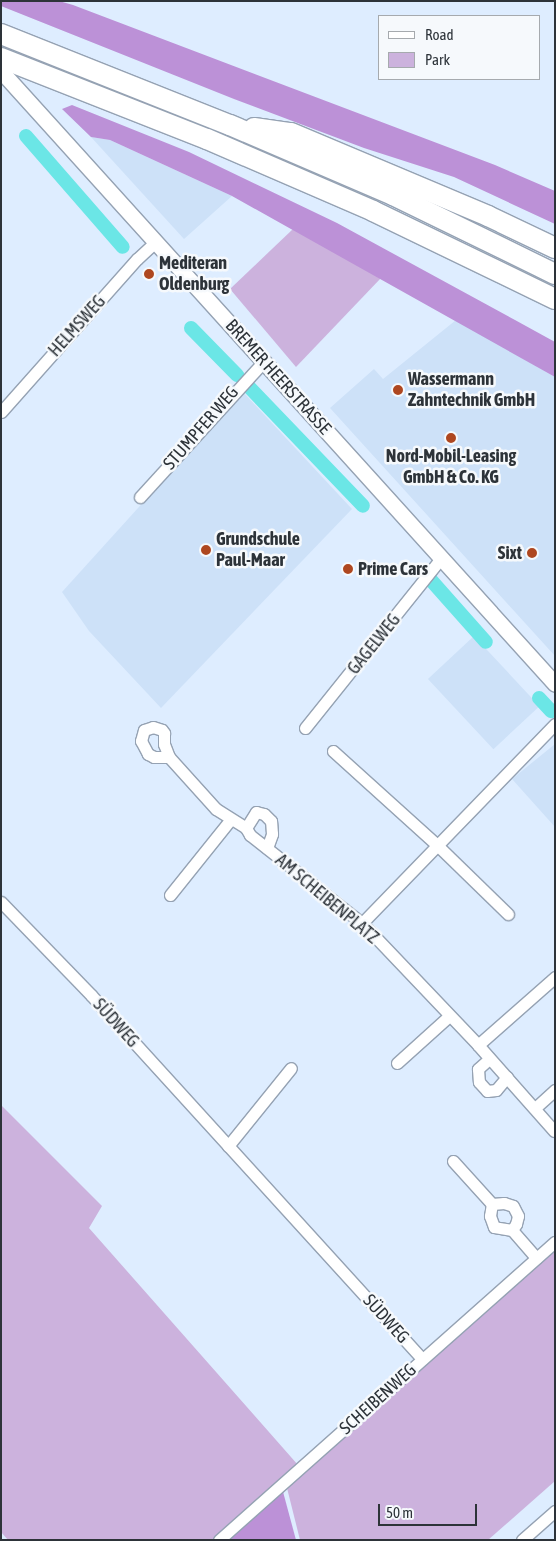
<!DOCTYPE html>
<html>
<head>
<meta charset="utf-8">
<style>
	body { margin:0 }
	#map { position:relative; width:556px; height:1541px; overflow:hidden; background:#deedff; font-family:"Asap Condensed",sans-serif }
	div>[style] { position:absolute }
	.built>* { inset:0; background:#cde1f8; transform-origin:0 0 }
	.green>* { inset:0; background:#ccb2dd }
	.forest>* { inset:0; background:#bc91d7 }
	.canal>* { height:14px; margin:-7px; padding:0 7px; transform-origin:7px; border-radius:7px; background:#6be6e6 }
	.roads { filter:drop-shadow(1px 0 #95a2b3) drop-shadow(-1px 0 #95a2b3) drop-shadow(0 1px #95a2b3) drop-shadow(0 -1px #95a2b3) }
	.street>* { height:11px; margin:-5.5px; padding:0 5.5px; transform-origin:5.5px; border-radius:5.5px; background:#fff }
	.secondary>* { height:15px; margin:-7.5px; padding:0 7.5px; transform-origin:7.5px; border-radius:7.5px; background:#fff }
	.highway>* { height:20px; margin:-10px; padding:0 10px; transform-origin:10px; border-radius:10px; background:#fff }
	.dots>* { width:14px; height:14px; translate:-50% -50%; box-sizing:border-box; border:2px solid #f6f9fc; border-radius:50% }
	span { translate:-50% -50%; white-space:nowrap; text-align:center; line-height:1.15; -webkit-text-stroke:5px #f6f9fc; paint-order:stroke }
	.poi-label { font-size:18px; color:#2d3339; font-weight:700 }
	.left { translate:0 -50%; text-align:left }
	.right { translate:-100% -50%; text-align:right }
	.street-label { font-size:18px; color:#2d3339 }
	.frame { position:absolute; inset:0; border:2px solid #2d3339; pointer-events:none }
	.legend { position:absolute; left:378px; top:15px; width:162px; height:65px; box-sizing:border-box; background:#f6f9fc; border:1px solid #a6aaae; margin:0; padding:6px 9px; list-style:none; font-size:15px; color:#2d3339 }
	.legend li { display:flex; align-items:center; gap:10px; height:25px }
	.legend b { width:25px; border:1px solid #a6aaae }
	.scale { position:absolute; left:378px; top:1504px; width:99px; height:22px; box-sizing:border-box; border:2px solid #2d3339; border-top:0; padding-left:6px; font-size:15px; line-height:18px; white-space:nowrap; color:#2d3339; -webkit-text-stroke:4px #f6f9fc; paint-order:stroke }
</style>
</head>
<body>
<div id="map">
	<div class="built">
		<div style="clip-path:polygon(91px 137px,110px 140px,232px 196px,184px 239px)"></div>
		<div style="clip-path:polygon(456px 320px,555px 377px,555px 656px,330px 408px,374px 369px,383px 379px)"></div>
		<div style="clip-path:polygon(243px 392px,352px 509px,161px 708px,89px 631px,62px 592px)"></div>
		<div style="left:474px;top:636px;width:96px;height:63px;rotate:47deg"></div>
		<div style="clip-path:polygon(555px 744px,555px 827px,512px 779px)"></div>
	</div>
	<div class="green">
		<div style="clip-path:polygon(293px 229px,381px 278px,296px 367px,230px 289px)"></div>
		<div style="clip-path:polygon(1px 1105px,102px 1206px,89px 1228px,298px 1465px,214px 1540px,8px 1540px,1px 1532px)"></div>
		<div style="clip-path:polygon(555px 1245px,555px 1481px,488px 1540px,300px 1540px,286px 1484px)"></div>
	</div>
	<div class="forest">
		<div style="clip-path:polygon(1px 1px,59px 1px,73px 5px,495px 165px,555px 191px,555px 224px,454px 177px,364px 148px,234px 99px,1px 6px)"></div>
		<div style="clip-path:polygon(72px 105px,189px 152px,337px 223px,515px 320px,555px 342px,555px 377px,232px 196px,110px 140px,91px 137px,62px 109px)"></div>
		<div style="clip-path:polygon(282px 1488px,296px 1540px,225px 1540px)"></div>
	</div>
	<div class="canal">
		<div style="left:26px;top:136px;width:147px;rotate:48.9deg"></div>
		<div style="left:191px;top:328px;width:66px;rotate:45.6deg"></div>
		<div style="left:250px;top:388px;width:163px;rotate:46.2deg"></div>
		<div style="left:430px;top:579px;width:84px;rotate:48.4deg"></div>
		<div style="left:539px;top:698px;width:18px;rotate:47deg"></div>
	</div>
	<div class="roads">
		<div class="street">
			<div style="left:1px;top:412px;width:205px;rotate:-48.4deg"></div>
			<div style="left:137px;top:259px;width:25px;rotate:-43deg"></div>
			<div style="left:140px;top:497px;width:184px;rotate:-47.6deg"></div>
			<div style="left:305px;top:728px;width:218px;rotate:-51.3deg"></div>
			<div style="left:333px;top:751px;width:140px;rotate:42.1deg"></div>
			<div style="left:437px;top:845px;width:99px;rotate:44.2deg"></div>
			<div style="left:169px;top:757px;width:15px;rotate:180deg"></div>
			<div style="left:154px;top:757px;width:7px;rotate:-153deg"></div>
			<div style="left:148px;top:754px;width:15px;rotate:-118deg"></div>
			<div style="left:141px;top:741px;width:11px;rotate:-75deg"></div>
			<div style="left:144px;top:730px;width:9px;rotate:-18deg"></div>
			<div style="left:153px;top:727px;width:9px;rotate:18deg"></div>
			<div style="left:162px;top:730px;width:4px;rotate:56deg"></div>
			<div style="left:164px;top:733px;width:11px;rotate:90deg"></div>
			<div style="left:164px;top:744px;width:14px;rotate:69deg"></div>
			<div style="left:169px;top:757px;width:70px;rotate:47.9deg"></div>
			<div style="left:216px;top:809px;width:36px;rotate:32deg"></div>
			<div style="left:267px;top:848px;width:15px;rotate:-70deg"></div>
			<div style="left:272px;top:834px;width:13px;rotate:-94deg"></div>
			<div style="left:271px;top:821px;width:10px;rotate:-135deg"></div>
			<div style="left:264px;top:814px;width:8px;rotate:-166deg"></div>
			<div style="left:256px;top:812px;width:19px;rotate:122deg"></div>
			<div style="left:246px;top:828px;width:8px;rotate:60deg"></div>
			<div style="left:250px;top:835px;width:142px;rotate:38.2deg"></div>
			<div style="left:362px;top:923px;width:168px;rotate:46.4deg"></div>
			<div style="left:478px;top:1045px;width:115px;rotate:48.5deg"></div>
			<div style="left:170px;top:895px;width:96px;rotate:-51.3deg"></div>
			<div style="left:1px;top:902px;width:129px;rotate:45.9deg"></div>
			<div style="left:91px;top:995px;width:492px;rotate:47.7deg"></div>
			<div style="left:362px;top:923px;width:277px;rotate:-45.9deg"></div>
			<div style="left:478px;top:1045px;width:103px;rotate:-41.4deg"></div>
			<div style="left:489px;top:1059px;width:15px;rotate:138deg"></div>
			<div style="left:478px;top:1069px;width:13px;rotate:86deg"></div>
			<div style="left:479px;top:1082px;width:12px;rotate:48deg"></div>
			<div style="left:487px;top:1091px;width:9px;rotate:-6deg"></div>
			<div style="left:496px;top:1090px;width:17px;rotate:-50deg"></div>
			<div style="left:397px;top:1063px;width:70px;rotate:-42.1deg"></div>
			<div style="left:535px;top:1108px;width:27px;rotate:-42deg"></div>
			<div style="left:228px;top:1146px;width:100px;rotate:-51.1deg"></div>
			<div style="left:453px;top:1161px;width:58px;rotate:47.8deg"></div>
			<div style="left:512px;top:1230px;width:18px;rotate:-171deg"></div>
			<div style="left:494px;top:1227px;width:12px;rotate:-110deg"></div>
			<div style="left:490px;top:1216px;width:12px;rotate:-81deg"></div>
			<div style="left:492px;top:1204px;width:12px;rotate:-5deg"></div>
			<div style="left:504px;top:1203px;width:9px;rotate:18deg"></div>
			<div style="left:513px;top:1206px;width:11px;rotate:63deg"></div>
			<div style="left:518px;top:1216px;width:8px;rotate:104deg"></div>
			<div style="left:516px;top:1224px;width:7px;rotate:124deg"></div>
			<div style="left:512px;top:1230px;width:37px;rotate:49deg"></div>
			<div style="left:219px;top:1540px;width:449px;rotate:-41.6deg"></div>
			<div style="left:522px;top:1540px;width:44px;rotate:-41.3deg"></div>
		</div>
		<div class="secondary">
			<div style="left:1px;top:71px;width:826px;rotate:47.89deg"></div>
		</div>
		<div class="highway">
			<div style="left:1px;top:34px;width:246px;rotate:21.7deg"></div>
			<div style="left:230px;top:125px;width:177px;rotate:23.2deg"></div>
			<div style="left:393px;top:195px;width:180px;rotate:26deg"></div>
			<div style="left:1px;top:58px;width:221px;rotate:21.5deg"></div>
			<div style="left:207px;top:139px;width:181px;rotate:23.4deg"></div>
			<div style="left:373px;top:211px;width:202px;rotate:25.8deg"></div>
			<div style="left:254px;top:128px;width:37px;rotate:8deg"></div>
			<div style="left:291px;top:133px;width:214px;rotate:22.8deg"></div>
			<div style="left:488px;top:216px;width:74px;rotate:25.5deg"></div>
		</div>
	</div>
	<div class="dots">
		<div style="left:149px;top:274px;background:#ae4720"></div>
		<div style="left:398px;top:390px;background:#ae4720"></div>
		<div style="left:451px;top:438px;background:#ae4720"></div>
		<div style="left:206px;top:550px;background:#ae4720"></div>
		<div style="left:532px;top:553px;background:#ae4720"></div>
		<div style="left:348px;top:569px;background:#ae4720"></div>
	</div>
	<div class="poi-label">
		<span class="left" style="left:159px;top:274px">Mediteran<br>Oldenburg</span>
		<span class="left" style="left:408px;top:390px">Wassermann<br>Zahntechnik GmbH</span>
		<span style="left:451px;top:467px">Nord-Mobil-Leasing<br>GmbH &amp; Co. KG</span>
		<span class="left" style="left:216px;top:550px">Grundschule<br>Paul-Maar</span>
		<span class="right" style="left:522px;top:553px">Sixt</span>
		<span class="left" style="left:358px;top:569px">Prime Cars</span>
	</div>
	<div class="street-label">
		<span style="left:77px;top:326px;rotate:-48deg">HELMSWEG</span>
		<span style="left:278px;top:377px;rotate:48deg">BREMER HEERSTRASSE</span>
		<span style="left:201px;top:428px;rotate:-49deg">STUMPFER WEG</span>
		<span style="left:374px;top:644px;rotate:-51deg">GAGELWEG</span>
		<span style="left:327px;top:899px;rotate:40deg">AM SCHEIBENPLATZ</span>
		<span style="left:116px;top:1023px;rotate:48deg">SÜDWEG</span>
		<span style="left:386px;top:1319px;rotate:48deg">SÜDWEG</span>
		<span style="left:378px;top:1399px;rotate:-42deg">SCHEIBENWEG</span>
	</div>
	<div class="frame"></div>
	<ul class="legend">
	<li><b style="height:6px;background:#fff"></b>Road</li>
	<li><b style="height:14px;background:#ccb2dd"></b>Park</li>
	</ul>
	<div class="scale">50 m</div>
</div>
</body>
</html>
